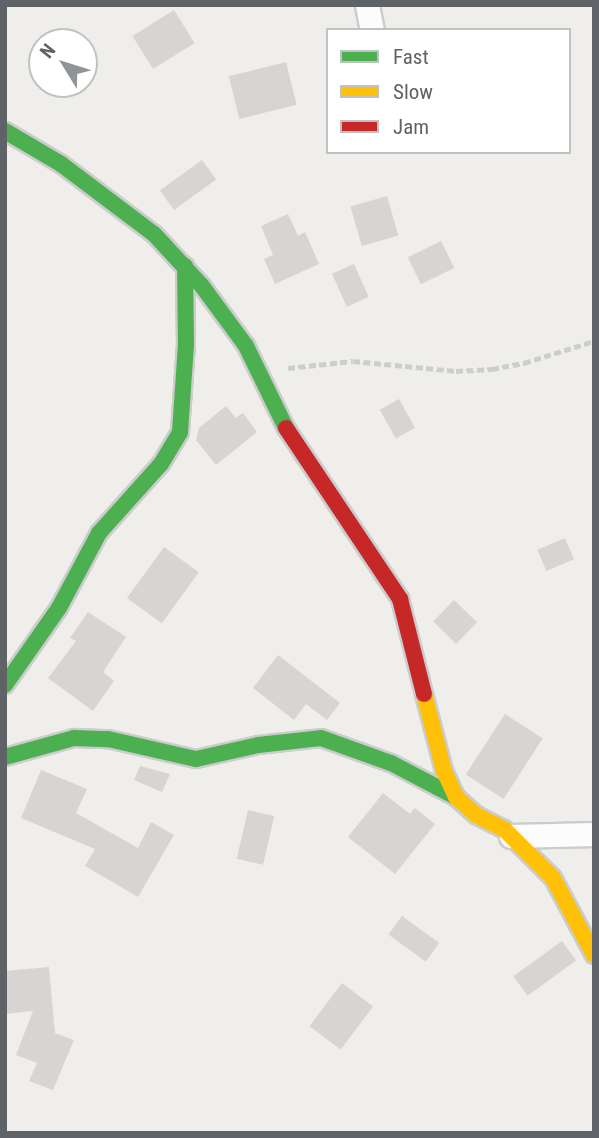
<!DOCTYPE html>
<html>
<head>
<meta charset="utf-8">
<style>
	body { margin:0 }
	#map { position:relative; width:599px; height:1138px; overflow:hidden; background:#efeeea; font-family:"Roboto Condensed",sans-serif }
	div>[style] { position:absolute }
	.building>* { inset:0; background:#d6d5d3; transform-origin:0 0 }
	.path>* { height:4.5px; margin-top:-2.25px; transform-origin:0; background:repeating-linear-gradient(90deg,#cacfcc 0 7px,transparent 0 10.5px) }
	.roads { filter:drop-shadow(2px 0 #cbcccc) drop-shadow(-2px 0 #cbcccc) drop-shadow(0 2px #cbcccc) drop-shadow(0 -2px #cbcccc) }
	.street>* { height:23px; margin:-11.5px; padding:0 11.5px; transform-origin:11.5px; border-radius:11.5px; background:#fdfcfc }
	.fast>* { height:16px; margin:-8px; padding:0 8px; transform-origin:8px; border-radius:8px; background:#4caf50 }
	.slow>* { height:16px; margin:-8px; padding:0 8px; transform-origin:8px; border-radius:8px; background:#ffc107 }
	.jam>* { height:16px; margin:-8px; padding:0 8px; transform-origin:8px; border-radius:8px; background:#c62828 }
	span { translate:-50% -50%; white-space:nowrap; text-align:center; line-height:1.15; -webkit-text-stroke:5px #fff; paint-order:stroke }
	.frame { position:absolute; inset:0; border:7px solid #5f6368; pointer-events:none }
	.legend { position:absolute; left:326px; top:28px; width:245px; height:126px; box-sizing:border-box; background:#fff; border:2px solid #bfc1c3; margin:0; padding:9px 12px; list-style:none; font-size:21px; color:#5f6368 }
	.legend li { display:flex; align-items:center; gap:14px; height:35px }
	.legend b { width:35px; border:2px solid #bfc1c3 }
	.north { position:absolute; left:28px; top:28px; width:70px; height:70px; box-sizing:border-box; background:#fff; border:2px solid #bfc1c3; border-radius:50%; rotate:308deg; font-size:19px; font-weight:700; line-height:28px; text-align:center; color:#5f6368 }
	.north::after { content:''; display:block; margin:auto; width:24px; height:32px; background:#919496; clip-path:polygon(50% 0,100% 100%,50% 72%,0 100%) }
</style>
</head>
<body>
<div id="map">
	<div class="building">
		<div style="left:174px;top:10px;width:39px;height:49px;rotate:58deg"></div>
		<div style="left:286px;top:62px;width:44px;height:59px;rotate:76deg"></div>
		<div style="left:202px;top:160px;width:24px;height:52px;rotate:54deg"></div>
		<div style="left:387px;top:196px;width:41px;height:38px;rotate:74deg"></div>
		<div style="clip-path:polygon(288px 214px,298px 236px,305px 232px,319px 264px,275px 284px,264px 259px,273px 255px,261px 226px)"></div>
		<div style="left:441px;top:241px;width:30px;height:37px;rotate:64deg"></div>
		<div style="left:354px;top:264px;width:36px;height:24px;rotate:66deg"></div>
		<div style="left:399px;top:399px;width:33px;height:22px;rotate:61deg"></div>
		<div style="clip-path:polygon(226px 406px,236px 418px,243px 413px,257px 432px,216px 465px,196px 440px,199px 428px)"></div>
		<div style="left:565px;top:538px;width:23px;height:30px;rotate:67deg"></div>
		<div style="left:164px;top:547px;width:43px;height:63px;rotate:36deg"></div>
		<div style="left:454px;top:600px;width:32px;height:30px;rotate:44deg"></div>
		<div style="clip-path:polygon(88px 612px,126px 637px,103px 672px,114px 681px,93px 711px,48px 678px,76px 641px,70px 638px)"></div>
		<div style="clip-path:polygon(278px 655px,340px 703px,327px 720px,306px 704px,294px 720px,253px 688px)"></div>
		<div style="left:505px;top:714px;width:45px;height:72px;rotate:33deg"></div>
		<div style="clip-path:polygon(140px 766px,170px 774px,162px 792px,134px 780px)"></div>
		<div style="clip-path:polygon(41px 770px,87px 789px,76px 813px,138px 848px,151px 822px,174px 835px,138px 897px,85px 866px,95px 849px,21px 818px)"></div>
		<div style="clip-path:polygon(383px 793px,410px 814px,415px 808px,435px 824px,395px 874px,348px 837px)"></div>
		<div style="left:248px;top:810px;width:27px;height:50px;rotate:13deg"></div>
		<div style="left:402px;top:916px;width:46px;height:23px;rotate:36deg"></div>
		<div style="left:562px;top:941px;width:24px;height:60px;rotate:54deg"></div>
		<div style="clip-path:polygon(49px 967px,55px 1033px,74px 1040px,53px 1090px,29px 1081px,37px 1063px,16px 1055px,33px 1011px,5px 1014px,5px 971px)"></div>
		<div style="left:342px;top:983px;width:39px;height:54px;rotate:37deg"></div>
	</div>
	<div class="path">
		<div style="left:288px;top:368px;width:65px;rotate:-6.1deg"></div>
		<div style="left:353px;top:361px;width:103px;rotate:5.5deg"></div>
		<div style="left:456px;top:371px;width:36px;rotate:-3deg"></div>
		<div style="left:492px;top:369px;width:33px;rotate:-11deg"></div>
		<div style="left:524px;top:363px;width:73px;rotate:-17.4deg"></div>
	</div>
	<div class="roads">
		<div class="street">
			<div style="left:367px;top:5px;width:25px;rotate:79deg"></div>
			<div style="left:511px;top:836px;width:83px;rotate:-1.4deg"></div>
		</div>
		<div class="fast">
			<div style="left:5px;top:131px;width:65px;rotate:30.5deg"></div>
			<div style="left:61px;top:164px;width:116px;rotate:37deg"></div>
			<div style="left:154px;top:234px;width:71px;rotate:47.3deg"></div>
			<div style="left:202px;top:286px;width:74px;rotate:53.7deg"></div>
			<div style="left:246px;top:346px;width:91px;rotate:64deg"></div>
			<div style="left:5px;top:685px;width:94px;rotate:-55deg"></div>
			<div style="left:59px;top:608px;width:85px;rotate:-61.9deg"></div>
			<div style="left:99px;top:533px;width:93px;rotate:-48.1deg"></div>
			<div style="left:161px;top:464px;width:37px;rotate:-59deg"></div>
			<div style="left:180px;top:432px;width:87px;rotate:-86.1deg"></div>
			<div style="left:186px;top:345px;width:79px;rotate:-90.7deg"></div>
			<div style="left:5px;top:757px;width:72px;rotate:-15.4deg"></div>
			<div style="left:74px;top:738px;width:34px;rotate:2deg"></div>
			<div style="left:108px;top:739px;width:90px;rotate:12.8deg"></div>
			<div style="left:196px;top:759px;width:64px;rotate:-12.7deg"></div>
			<div style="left:258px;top:745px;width:63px;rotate:-6.3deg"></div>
			<div style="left:321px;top:738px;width:74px;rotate:19.7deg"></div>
			<div style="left:391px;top:763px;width:73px;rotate:27.6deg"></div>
		</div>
		<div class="slow">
			<div style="left:424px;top:694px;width:80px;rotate:75.4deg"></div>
			<div style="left:444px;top:771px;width:29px;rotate:65deg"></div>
			<div style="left:456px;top:797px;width:27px;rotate:42deg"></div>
			<div style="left:476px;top:815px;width:31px;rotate:27deg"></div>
			<div style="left:504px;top:829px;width:69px;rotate:45deg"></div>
			<div style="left:553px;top:878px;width:87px;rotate:62deg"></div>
		</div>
		<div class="jam">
			<div style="left:286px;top:428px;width:206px;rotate:56.3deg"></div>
			<div style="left:400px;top:599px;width:98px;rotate:75.8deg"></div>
		</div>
	</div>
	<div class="frame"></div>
	<ul class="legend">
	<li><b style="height:9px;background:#4caf50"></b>Fast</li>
	<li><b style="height:9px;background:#ffc107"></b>Slow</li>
	<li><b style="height:9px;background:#c62828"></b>Jam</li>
	</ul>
	<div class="north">N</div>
</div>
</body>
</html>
